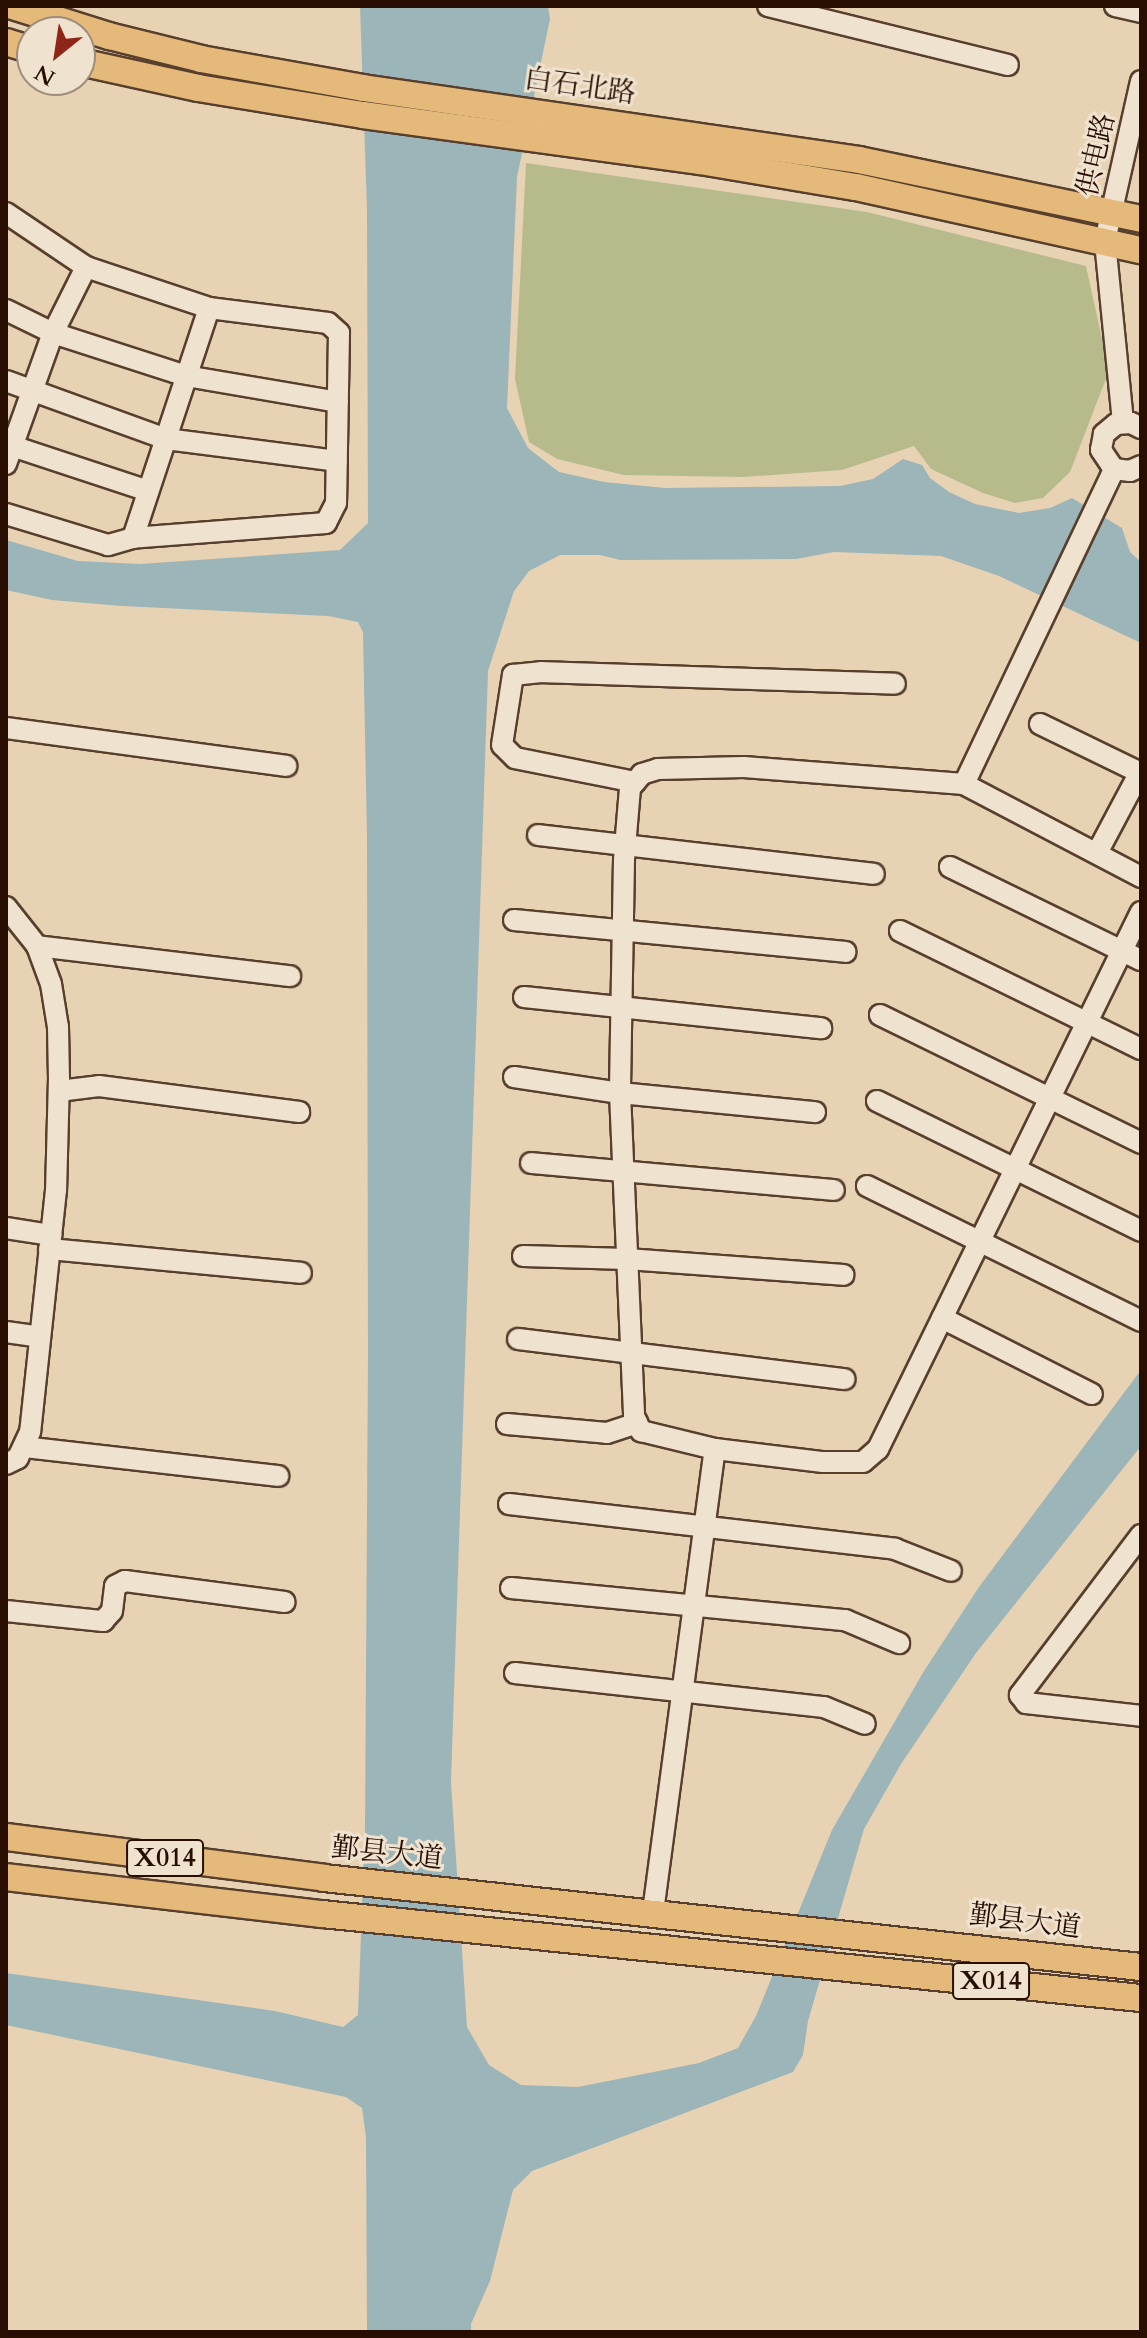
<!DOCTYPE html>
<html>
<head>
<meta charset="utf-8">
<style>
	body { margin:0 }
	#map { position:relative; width:1147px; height:2338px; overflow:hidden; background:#e7d2b4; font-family:Cardo,"Noto Serif SC",serif }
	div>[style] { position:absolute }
	.green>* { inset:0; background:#b7bb8c }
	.water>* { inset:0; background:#9bb5b8 }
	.roads { filter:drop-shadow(2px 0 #583f2d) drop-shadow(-2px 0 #583f2d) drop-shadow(0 2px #583f2d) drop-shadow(0 -2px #583f2d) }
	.minor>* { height:20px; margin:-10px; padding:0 10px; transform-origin:10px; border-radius:10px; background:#efe2ce }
	.major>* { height:26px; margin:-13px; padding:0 13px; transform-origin:13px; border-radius:13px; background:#e4b97a }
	span { translate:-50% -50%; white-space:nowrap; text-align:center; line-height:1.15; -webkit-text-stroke:6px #efe2ce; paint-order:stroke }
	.shield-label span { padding:2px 6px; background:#efe2ce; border:2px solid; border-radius:6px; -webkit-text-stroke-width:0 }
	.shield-label { font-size:26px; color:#280e00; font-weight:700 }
	.street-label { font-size:28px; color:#280e00 }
	.frame { position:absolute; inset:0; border:8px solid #280e00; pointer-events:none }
	.north { position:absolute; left:16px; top:16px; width:80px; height:80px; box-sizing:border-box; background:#efe2ce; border:2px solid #9f8d7c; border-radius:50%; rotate:210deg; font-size:22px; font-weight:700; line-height:32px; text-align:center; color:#280e00 }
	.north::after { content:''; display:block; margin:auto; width:28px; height:36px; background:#8f2418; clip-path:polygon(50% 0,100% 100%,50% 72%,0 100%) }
</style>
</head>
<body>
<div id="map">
	<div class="green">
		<div style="clip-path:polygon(526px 163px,867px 212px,1086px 266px,1109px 371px,1070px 472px,1043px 498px,1015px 503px,983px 493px,931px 469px,914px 446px,842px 470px,743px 477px,624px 475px,557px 459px,529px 442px,515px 379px)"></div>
	</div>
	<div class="water">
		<div style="clip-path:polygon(360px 6px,548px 6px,550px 19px,517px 177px,507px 408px,528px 448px,559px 472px,604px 482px,665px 488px,840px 486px,873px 479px,903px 459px,922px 465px,930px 478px,949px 492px,975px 504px,1019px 513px,1050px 508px,1072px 498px,1122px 528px,1130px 552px,1141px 562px,1141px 643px,999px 576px,941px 556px,834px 552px,796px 559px,620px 560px,600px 555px,560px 555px,529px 571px,514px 591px,488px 671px,451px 1782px,467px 2027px,489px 2065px,521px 2085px,578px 2087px,699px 2063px,738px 2048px,756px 2016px,832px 1830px,924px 1671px,979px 1587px,1141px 1370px,1141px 1446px,976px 1653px,901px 1764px,864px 1829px,808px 2021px,803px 2055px,793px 2072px,532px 2171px,513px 2190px,490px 2281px,471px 2324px,471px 2332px,367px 2332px,366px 2137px,362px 2108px,346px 2097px,6px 2025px,6px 1973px,275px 2011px,343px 2027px,358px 2015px,365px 1827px,368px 1355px,367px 837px,363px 632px,358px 622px,328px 616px,122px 606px,52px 600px,6px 590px,6px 540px,78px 561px,140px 564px,340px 550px,368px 523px,367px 209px)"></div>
	</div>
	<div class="roads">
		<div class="minor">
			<div style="left:768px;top:6px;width:247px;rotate:13.8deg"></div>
			<div style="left:1115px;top:6px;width:27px;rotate:13deg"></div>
			<div style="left:6px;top:213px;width:97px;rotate:34deg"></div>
			<div style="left:86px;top:267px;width:130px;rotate:18.4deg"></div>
			<div style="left:209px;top:308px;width:120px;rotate:7.2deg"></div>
			<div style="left:328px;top:323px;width:15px;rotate:42deg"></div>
			<div style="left:339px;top:333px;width:170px;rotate:91deg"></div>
			<div style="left:336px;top:503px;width:22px;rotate:117deg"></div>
			<div style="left:326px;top:523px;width:194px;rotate:175.6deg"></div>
			<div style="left:133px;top:538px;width:26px;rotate:164deg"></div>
			<div style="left:108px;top:545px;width:107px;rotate:-163.1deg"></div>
			<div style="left:6px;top:310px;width:52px;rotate:26.1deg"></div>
			<div style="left:53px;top:333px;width:140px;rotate:17.9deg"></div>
			<div style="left:186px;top:376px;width:154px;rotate:9.7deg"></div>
			<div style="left:6px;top:381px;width:170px;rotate:19.9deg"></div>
			<div style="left:166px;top:439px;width:172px;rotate:7.3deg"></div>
			<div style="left:1123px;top:422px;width:182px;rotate:-95.7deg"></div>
			<div style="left:1105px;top:241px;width:164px;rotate:-77.3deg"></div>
			<div style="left:1141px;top:428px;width:11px;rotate:-153deg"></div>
			<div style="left:1131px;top:423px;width:15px;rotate:176deg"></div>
			<div style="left:1116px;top:424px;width:16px;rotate:140deg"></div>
			<div style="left:1104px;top:434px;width:16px;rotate:101deg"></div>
			<div style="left:1101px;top:450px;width:23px;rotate:56deg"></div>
			<div style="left:1114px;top:469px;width:16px;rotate:7deg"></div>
			<div style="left:1130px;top:471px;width:12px;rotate:-24deg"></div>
			<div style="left:6px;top:444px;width:150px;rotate:18.3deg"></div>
			<div style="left:6px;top:464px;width:139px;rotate:-70.3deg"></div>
			<div style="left:53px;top:333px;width:74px;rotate:-63.4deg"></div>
			<div style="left:133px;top:538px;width:242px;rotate:-71.7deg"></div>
			<div style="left:1040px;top:724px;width:112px;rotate:25.9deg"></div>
			<div style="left:6px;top:728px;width:283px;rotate:7.7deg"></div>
			<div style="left:635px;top:782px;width:122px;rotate:-168.7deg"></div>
			<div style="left:515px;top:758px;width:18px;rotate:-135deg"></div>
			<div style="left:502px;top:745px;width:71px;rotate:-81.1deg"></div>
			<div style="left:513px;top:675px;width:28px;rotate:-6deg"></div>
			<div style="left:541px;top:672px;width:354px;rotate:1.9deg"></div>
			<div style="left:964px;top:784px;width:349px;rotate:-64.5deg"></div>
			<div style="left:538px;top:835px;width:338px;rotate:6.6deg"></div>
			<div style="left:1097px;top:853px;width:92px;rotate:-62deg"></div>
			<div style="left:950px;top:867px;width:212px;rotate:26deg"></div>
			<div style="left:1141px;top:877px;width:200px;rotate:-152.3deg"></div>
			<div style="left:964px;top:784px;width:221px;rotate:-175.6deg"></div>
			<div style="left:744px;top:767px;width:86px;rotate:178.7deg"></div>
			<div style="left:658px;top:769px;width:17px;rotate:163deg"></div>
			<div style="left:642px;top:774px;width:18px;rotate:131deg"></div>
			<div style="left:630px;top:788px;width:72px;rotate:94.8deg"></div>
			<div style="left:624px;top:860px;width:233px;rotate:91deg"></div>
			<div style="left:620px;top:1093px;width:323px;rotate:87.5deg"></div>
			<div style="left:634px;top:1416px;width:17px;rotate:65deg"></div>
			<div style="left:641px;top:1431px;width:76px;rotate:13.7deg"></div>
			<div style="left:715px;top:1449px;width:109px;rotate:6.9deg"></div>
			<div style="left:823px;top:1462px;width:40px"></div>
			<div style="left:863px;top:1462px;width:20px;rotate:-41deg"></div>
			<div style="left:878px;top:1449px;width:598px;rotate:-63.91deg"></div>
			<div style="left:6px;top:907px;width:50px;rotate:51.5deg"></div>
			<div style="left:37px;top:946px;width:40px;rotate:69.8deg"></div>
			<div style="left:51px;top:984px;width:44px;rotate:80.8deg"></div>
			<div style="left:58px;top:1027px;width:51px;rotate:88.9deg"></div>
			<div style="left:59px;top:1078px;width:112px;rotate:91.5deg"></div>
			<div style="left:56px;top:1190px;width:243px;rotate:96.1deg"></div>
			<div style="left:30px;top:1432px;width:29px;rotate:115deg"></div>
			<div style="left:18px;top:1458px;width:13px;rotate:153deg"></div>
			<div style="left:514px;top:920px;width:333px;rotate:5.5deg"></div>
			<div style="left:900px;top:931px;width:268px;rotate:26.1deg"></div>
			<div style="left:37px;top:946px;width:255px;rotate:6.8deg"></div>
			<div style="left:524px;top:997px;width:299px;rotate:6deg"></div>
			<div style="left:880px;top:1015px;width:291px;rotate:26.1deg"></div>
			<div style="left:514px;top:1077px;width:107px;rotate:8.6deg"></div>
			<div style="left:620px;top:1093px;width:196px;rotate:5.6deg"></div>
			<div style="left:59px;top:1091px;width:40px;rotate:-7.1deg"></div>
			<div style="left:99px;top:1086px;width:202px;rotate:7.4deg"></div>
			<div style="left:877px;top:1101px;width:294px;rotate:26.2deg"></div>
			<div style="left:531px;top:1163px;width:304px;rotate:5.1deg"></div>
			<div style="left:867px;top:1186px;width:305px;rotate:26.2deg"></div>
			<div style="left:6px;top:1228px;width:46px;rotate:8.8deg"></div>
			<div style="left:49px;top:1249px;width:253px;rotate:5.4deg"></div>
			<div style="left:523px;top:1256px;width:104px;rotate:1.7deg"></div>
			<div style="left:627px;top:1259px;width:217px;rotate:4.2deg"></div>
			<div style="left:942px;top:1318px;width:168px;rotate:26.9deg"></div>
			<div style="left:6px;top:1332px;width:34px;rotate:8deg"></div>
			<div style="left:518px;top:1339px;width:329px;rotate:7deg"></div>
			<div style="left:507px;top:1424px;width:100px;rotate:5.1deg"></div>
			<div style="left:607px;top:1433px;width:32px;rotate:-18deg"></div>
			<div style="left:24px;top:1447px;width:256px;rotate:6.5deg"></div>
			<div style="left:509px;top:1504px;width:389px;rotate:6.6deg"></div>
			<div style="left:895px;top:1549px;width:60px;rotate:21.4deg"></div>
			<div style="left:1141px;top:1535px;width:201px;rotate:127.1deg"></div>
			<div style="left:1020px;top:1695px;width:10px;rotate:53deg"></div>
			<div style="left:1026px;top:1703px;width:116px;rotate:6.4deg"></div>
			<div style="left:511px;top:1588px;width:336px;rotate:5.5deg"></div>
			<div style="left:845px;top:1620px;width:59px;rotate:23.1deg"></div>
			<div style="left:6px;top:1611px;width:98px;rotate:5.9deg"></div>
			<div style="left:103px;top:1621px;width:13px;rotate:-48deg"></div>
			<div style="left:112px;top:1611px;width:25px;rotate:-83deg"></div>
			<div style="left:115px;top:1586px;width:11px;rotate:-27deg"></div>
			<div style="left:125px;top:1581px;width:161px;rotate:7.5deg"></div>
			<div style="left:515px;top:1673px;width:311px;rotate:6.3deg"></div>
			<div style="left:824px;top:1707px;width:44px;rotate:22.5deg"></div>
			<div style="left:653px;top:1912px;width:467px;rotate:-82.4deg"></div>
		</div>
		<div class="major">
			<div style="left:13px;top:6px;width:101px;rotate:17.4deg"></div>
			<div style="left:109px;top:36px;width:95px;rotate:14deg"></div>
			<div style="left:201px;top:59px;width:165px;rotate:10.1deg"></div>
			<div style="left:363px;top:88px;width:501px;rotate:8.26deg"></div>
			<div style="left:859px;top:160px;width:288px;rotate:11.8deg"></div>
			<div style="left:6px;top:42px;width:27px;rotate:17deg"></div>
			<div style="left:80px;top:62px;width:121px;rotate:12.4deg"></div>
			<div style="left:198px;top:88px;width:167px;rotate:9.3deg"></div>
			<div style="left:363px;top:115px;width:340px;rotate:7.8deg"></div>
			<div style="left:700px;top:161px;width:158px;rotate:9.5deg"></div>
			<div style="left:856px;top:187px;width:292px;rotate:12.5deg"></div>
			<div style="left:6px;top:1837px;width:321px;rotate:7.3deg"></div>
			<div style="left:324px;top:1878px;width:822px;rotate:6.22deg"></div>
			<div style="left:6px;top:1877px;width:318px;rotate:6.7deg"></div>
			<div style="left:322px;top:1914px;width:823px;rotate:5.86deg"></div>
		</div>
	</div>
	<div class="shield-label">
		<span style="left:165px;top:1858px">X014</span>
		<span style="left:991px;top:1981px">X014</span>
	</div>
	<div class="street-label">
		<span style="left:580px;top:86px;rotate:8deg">白石北路</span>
		<span style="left:1096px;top:155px;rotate:-77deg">供电路</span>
		<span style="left:387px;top:1853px;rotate:6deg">鄞县大道</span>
		<span style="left:1025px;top:1921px;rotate:7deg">鄞县大道</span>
	</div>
	<div class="frame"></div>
	<div class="north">N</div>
</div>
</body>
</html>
